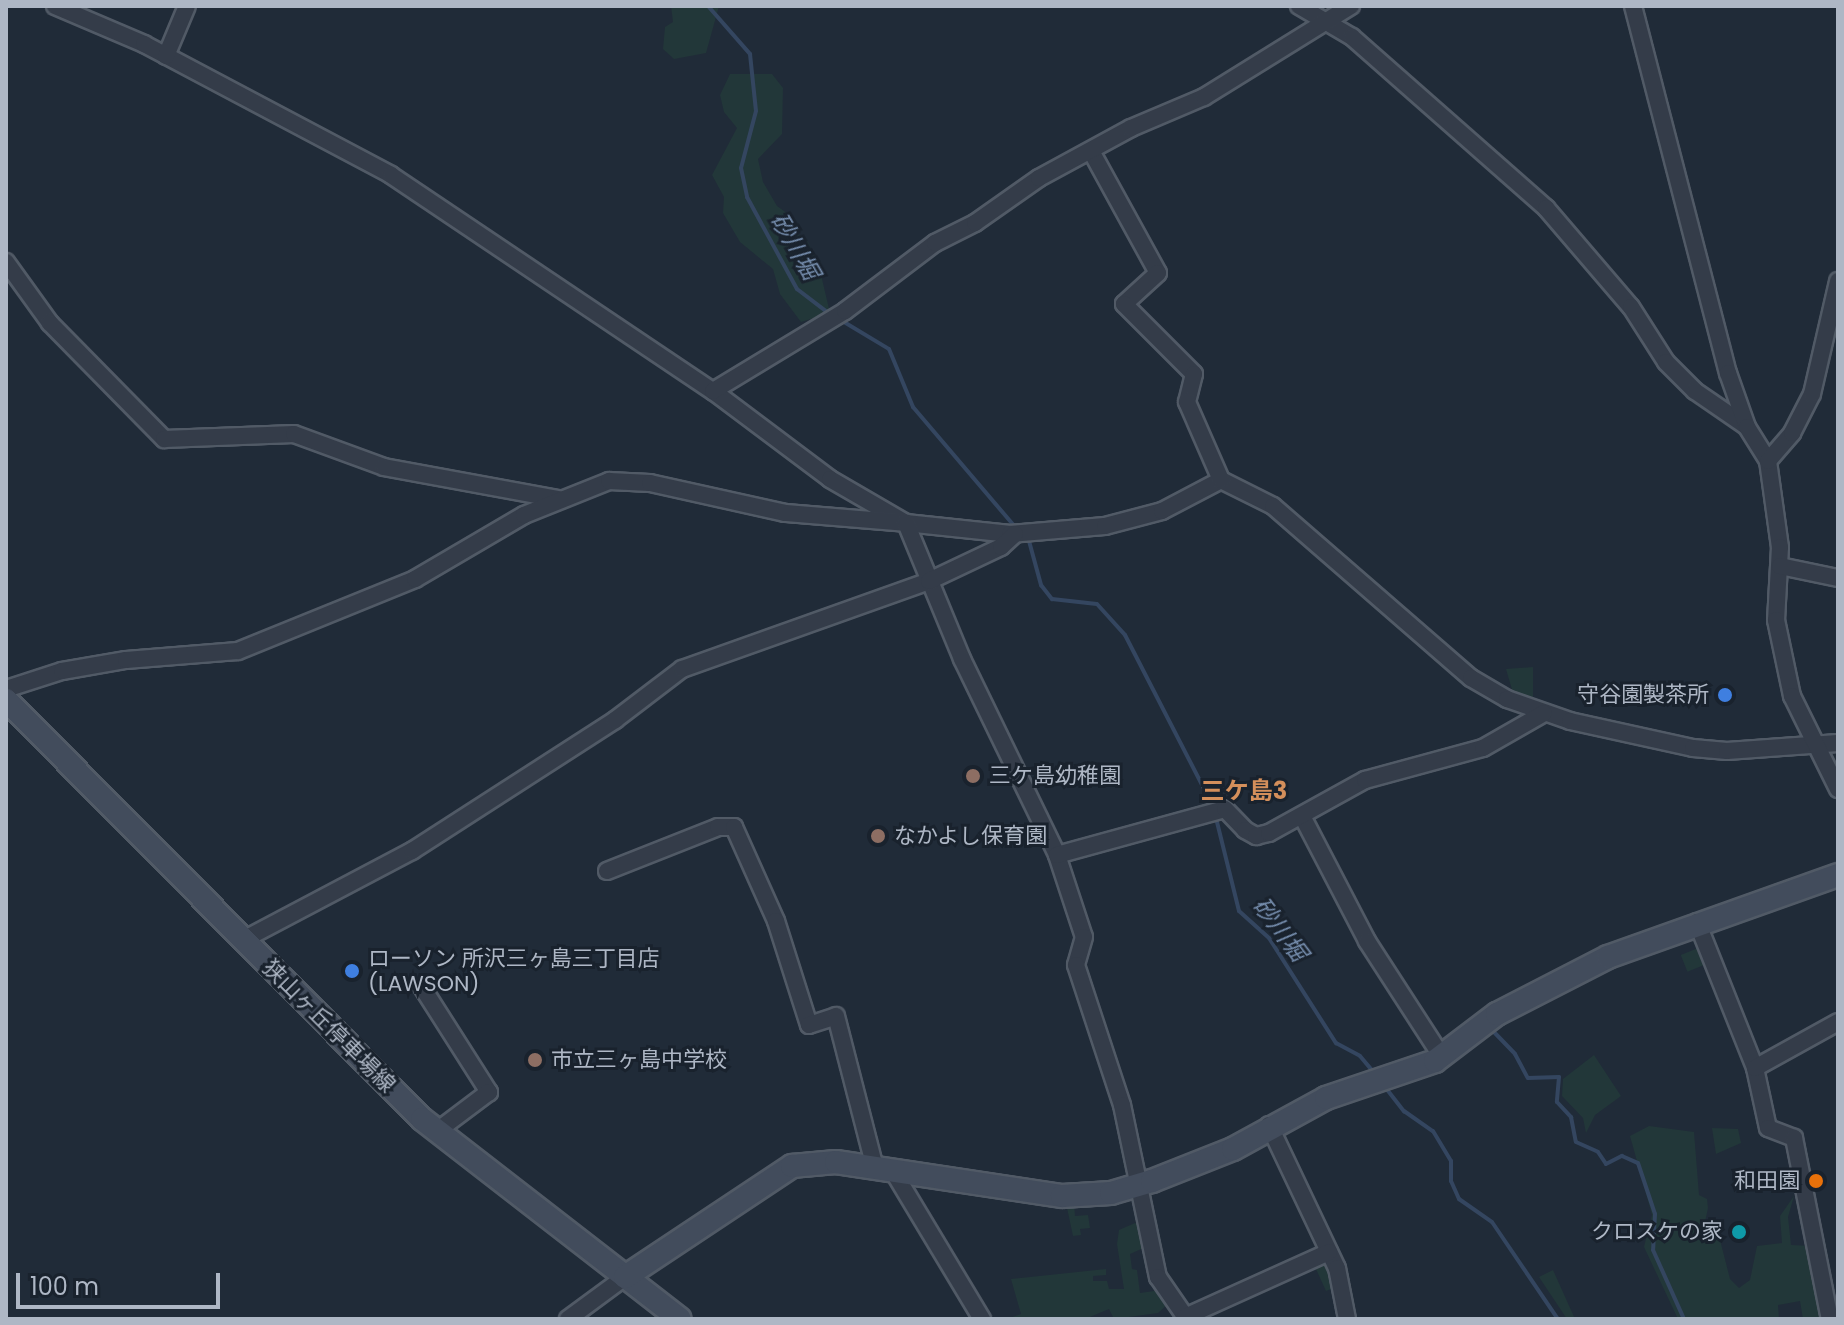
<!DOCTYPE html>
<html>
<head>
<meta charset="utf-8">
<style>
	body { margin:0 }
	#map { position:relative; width:1844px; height:1325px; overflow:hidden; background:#202b38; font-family:Poppins,"Noto Sans JP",sans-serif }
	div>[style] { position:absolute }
	.green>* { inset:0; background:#223739; transform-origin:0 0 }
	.stream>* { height:4px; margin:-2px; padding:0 2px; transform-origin:2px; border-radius:2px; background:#344660 }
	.roads { filter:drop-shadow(2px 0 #515a66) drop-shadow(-2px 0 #515a66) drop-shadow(0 2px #515a66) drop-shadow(0 -2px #515a66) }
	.street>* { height:16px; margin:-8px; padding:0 8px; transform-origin:8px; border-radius:8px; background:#343c49 }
	.secondary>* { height:22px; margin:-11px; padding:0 11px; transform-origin:11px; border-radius:11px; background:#424c5c }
	.dots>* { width:22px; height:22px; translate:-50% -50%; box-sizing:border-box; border:4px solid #19222d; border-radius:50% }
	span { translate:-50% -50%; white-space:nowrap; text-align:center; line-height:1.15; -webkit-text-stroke:6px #19222d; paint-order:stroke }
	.poi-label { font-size:22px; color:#aeb7c5 }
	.right { translate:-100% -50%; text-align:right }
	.left { translate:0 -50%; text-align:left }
	.street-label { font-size:22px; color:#aeb7c5 }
	.water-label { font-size:24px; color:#768eae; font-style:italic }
	.neighbourhood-label { font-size:24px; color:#d48f5b; font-weight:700 }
	.frame { position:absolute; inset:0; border:8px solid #aeb7c5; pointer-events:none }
	.scale { position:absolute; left:16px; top:1273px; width:204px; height:36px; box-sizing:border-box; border:4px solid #aeb7c5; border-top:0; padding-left:10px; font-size:24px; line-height:28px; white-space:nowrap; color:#aeb7c5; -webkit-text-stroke:6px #19222d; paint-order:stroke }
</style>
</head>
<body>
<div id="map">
	<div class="green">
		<div style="clip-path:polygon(671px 6px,719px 6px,706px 53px,674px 59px,663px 49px,665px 27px,673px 22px)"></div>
		<div style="clip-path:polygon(730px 74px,772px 74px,783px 88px,782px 134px,758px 159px,763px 182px,777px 206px,795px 219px,795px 233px,806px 238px,818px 262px,830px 313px,801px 322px,780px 294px,773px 269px,740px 242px,723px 213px,724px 197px,712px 175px,737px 128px,724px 112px,720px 95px)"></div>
		<div style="clip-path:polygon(1533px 667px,1533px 701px,1513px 693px,1506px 669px)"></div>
		<div style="left:1703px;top:946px;width:18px;height:24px;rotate:68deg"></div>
		<div style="clip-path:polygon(1594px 1055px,1621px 1096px,1595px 1115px,1586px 1133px,1583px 1118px,1562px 1096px,1563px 1079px)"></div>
		<div style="clip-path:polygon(1649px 1126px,1694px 1132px,1699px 1195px,1707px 1199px,1708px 1208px,1702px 1236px,1720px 1240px,1730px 1279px,1739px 1288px,1750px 1280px,1757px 1246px,1782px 1243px,1780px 1216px,1794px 1196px,1788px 1217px,1791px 1245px,1813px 1246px,1827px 1319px,1803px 1319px,1800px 1301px,1778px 1305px,1779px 1319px,1678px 1319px,1644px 1247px,1652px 1215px,1630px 1136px)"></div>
		<div style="clip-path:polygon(1712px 1128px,1738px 1129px,1741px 1143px,1716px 1154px)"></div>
		<div style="clip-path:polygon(1066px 1203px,1074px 1203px,1075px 1216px,1088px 1215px,1090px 1228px,1080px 1229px,1081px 1235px,1073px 1236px)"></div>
		<div style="clip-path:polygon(1135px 1223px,1143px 1227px,1148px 1246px,1130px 1254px,1132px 1269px,1137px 1270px,1140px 1293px,1161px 1290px,1168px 1304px,1158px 1313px,1114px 1319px,1109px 1309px,1085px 1319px,1007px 1319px,1021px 1314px,1011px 1279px,1106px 1269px,1106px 1275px,1093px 1276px,1093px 1281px,1107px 1281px,1109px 1289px,1124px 1289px,1117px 1244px,1119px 1230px)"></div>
		<div style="clip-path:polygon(1326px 1252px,1339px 1286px,1326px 1291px,1311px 1258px)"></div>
		<div style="clip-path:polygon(1553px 1270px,1575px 1319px,1567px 1319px,1539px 1277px)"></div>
	</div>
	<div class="stream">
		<div style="left:708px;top:6px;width:64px;rotate:48.8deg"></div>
		<div style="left:750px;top:54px;width:57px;rotate:84deg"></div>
		<div style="left:756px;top:111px;width:59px;rotate:104.7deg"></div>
		<div style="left:741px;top:168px;width:30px;rotate:78deg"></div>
		<div style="left:747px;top:197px;width:105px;rotate:61.5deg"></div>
		<div style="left:797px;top:289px;width:43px;rotate:37.4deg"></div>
		<div style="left:839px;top:319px;width:58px;rotate:31deg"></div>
		<div style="left:889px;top:349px;width:63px;rotate:67.5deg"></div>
		<div style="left:913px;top:407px;width:157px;rotate:49.6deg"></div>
		<div style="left:1029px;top:541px;width:46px;rotate:74.7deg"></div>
		<div style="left:1041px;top:585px;width:18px;rotate:52deg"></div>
		<div style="left:1052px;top:599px;width:45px;rotate:6.3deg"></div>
		<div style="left:1097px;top:604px;width:42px;rotate:47.9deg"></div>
		<div style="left:1125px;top:635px;width:192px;rotate:62.8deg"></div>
		<div style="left:1215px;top:814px;width:100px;rotate:76.1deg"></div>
		<div style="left:1239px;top:911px;width:40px;rotate:42deg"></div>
		<div style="left:1269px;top:938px;width:125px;rotate:57.5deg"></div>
		<div style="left:1336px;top:1043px;width:27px;rotate:28deg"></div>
		<div style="left:1360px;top:1056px;width:23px;rotate:50deg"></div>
		<div style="left:1492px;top:1030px;width:33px;rotate:46deg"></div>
		<div style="left:1515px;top:1054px;width:27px;rotate:62deg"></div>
		<div style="left:1528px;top:1078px;width:31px;rotate:-2deg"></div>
		<div style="left:1559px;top:1077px;width:25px;rotate:95deg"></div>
		<div style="left:1557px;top:1102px;width:21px;rotate:47deg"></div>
		<div style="left:1571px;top:1117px;width:25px;rotate:79deg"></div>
		<div style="left:1576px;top:1142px;width:24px;rotate:24deg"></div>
		<div style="left:1598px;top:1152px;width:14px;rotate:56deg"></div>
		<div style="left:1606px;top:1164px;width:18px;rotate:-27deg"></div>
		<div style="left:1622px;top:1156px;width:17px;rotate:24deg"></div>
		<div style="left:1638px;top:1163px;width:54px;rotate:71.6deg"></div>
		<div style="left:1655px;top:1214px;width:36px;rotate:93deg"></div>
		<div style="left:1653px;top:1250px;width:76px;rotate:65.8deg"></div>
		<div style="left:1385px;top:1087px;width:31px;rotate:52deg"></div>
		<div style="left:1404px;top:1111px;width:35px;rotate:35deg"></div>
		<div style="left:1433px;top:1131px;width:35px;rotate:59deg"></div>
		<div style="left:1451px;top:1161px;width:20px;rotate:90deg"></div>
		<div style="left:1451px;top:1181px;width:20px;rotate:66deg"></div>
		<div style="left:1459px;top:1199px;width:40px;rotate:34.9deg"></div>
		<div style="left:1492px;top:1222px;width:117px;rotate:55.8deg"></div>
	</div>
	<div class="roads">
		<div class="street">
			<div style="left:55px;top:6px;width:97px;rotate:23.1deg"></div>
			<div style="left:144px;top:44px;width:280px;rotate:27.9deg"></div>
			<div style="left:391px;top:175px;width:388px;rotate:33.9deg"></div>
			<div style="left:713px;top:391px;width:146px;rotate:36.9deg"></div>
			<div style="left:830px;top:479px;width:88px;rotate:30.1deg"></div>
			<div style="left:906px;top:523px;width:105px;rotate:6deg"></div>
			<div style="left:1010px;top:534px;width:95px;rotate:-4.8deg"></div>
			<div style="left:1105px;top:526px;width:59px;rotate:-14.7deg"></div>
			<div style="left:1162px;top:511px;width:67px;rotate:-27.7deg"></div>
			<div style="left:1221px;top:480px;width:58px;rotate:26.6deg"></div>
			<div style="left:1273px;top:506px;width:262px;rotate:41deg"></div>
			<div style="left:1471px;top:678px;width:42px;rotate:30.3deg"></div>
			<div style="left:1507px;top:699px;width:67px;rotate:19.2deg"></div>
			<div style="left:1570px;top:721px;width:126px;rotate:12.4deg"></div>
			<div style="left:1693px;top:748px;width:34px;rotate:5deg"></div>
			<div style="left:1727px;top:751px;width:111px;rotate:-4.1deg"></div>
			<div style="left:1299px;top:6px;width:61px;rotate:30.3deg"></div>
			<div style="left:1352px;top:37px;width:259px;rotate:41.4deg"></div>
			<div style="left:1546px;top:208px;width:130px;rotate:49.4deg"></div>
			<div style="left:1631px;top:307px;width:65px;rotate:57.5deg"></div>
			<div style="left:1666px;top:362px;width:41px;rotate:45deg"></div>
			<div style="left:1695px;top:391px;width:62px;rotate:34.5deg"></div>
			<div style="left:1633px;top:6px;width:379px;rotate:75.5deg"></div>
			<div style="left:1728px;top:373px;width:57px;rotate:70.6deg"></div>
			<div style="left:1747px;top:427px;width:40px;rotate:58deg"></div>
			<div style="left:1768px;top:461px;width:87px;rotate:82.1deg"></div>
			<div style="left:1780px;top:547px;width:73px;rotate:93.1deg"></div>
			<div style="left:1776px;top:620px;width:78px;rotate:78.1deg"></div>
			<div style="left:1792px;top:696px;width:104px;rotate:63.7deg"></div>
			<div style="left:166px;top:56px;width:54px;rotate:-67.2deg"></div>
			<div style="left:1091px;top:151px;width:139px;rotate:61.2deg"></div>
			<div style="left:1158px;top:273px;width:46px;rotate:137.6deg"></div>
			<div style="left:1124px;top:304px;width:99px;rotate:45deg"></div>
			<div style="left:1194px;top:374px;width:29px;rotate:104deg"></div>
			<div style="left:1187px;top:402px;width:85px;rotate:66.4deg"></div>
			<div style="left:6px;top:262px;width:75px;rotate:54.2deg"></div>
			<div style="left:50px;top:323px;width:163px;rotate:45.5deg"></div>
			<div style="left:164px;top:439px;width:130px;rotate:-2.2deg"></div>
			<div style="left:294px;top:434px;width:96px;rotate:20.1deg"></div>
			<div style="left:384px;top:467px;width:178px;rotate:10.4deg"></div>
			<div style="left:713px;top:391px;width:154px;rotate:-31.2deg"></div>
			<div style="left:845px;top:311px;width:113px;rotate:-37.1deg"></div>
			<div style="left:935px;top:243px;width:45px;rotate:-26.6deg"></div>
			<div style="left:975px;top:223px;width:78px;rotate:-35.1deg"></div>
			<div style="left:1039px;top:178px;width:105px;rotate:-28.5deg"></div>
			<div style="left:1131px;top:128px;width:79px;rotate:-23deg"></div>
			<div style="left:1204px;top:97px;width:173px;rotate:-31.8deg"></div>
			<div style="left:1768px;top:461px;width:37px;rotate:-49deg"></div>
			<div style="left:1792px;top:433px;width:44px;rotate:-62.9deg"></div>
			<div style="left:1812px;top:394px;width:116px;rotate:-77deg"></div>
			<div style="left:1780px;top:566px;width:59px;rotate:11.7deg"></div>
			<div style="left:6px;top:689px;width:59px;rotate:-17.8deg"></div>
			<div style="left:62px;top:671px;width:65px;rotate:-9.8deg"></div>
			<div style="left:126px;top:660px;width:112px;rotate:-4.6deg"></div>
			<div style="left:238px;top:651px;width:191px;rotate:-22.1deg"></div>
			<div style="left:415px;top:579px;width:126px;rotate:-30.4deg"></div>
			<div style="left:524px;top:515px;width:92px;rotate:-21.8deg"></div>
			<div style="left:609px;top:481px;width:41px;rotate:2.8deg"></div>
			<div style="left:650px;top:483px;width:138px;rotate:12.5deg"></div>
			<div style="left:785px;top:513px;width:121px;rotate:4.7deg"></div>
			<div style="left:906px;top:523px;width:147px;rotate:67.6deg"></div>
			<div style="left:962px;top:659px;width:218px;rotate:64.1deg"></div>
			<div style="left:1057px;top:855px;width:86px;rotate:71.8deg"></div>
			<div style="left:1084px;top:937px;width:29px;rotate:106deg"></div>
			<div style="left:1076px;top:965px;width:147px;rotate:71.8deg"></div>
			<div style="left:1122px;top:1105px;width:176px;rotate:78.2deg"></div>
			<div style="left:1158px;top:1277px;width:51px;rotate:55.4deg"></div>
			<div style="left:1302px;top:816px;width:141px;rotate:62.5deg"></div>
			<div style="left:1367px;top:941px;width:138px;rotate:57.1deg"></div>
			<div style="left:1057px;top:855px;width:174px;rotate:-15.3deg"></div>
			<div style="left:1225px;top:809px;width:29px;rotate:46deg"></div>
			<div style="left:1245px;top:830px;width:13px;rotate:29deg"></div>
			<div style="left:1256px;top:836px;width:13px;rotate:-13deg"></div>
			<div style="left:1269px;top:833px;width:110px;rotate:-28.9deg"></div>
			<div style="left:1365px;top:780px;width:122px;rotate:-15.2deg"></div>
			<div style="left:1483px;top:748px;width:70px;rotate:-29.8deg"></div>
			<div style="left:607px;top:871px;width:119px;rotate:-21.6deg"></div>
			<div style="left:718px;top:827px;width:16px"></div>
			<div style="left:734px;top:827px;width:103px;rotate:65.9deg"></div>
			<div style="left:776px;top:921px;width:109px;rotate:72.4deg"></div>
			<div style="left:809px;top:1025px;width:28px;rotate:-18deg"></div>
			<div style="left:836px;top:1016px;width:157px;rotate:75.6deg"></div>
			<div style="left:1697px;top:922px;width:157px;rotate:68.3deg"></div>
			<div style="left:1755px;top:1068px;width:61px;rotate:77.8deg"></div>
			<div style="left:1768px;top:1128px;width:28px;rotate:21deg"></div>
			<div style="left:1794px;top:1138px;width:185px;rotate:78.8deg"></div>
			<div style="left:243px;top:940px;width:191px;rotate:-27.8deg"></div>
			<div style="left:412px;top:851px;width:242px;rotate:-32.8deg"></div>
			<div style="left:615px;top:720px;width:84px;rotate:-37.3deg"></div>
			<div style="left:682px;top:669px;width:262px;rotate:-19.6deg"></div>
			<div style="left:929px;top:581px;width:80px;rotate:-25.3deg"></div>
			<div style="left:1001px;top:547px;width:19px;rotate:-43deg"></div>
			<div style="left:422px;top:987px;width:125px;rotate:57.5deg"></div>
			<div style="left:489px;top:1092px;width:66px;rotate:143deg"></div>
			<div style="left:1755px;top:1068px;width:95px;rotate:-29deg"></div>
			<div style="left:1269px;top:1125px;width:158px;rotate:64.6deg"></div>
			<div style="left:1337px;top:1268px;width:52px;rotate:78.9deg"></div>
			<div style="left:893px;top:1171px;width:173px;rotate:59deg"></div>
			<div style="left:1185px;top:1317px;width:158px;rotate:-24.3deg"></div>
			<div style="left:568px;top:1319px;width:71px;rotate:-36.4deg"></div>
		</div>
		<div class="secondary">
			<div style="left:6px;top:700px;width:590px;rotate:45.21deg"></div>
			<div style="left:422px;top:1119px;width:326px;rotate:37.8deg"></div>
			<div style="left:625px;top:1277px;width:201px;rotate:-33.6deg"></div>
			<div style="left:792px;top:1166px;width:44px;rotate:-5.2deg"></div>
			<div style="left:836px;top:1162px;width:229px;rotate:8.6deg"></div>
			<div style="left:1062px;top:1196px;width:49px;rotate:-3.5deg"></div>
			<div style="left:1111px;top:1193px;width:43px;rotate:-16.3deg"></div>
			<div style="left:1152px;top:1181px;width:87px;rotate:-21.6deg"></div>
			<div style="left:1233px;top:1149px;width:106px;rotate:-28.7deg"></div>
			<div style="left:1326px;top:1098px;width:115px;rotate:-18.7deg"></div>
			<div style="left:1435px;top:1061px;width:78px;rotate:-37.2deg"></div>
			<div style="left:1497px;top:1014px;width:125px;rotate:-27.2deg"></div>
			<div style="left:1608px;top:957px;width:244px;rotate:-19.6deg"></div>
		</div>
	</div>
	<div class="dots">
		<div style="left:1725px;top:695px;background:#3f7fe0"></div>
		<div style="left:973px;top:776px;background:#8d6e63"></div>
		<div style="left:878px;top:836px;background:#8d6e63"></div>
		<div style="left:352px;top:971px;background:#3f7fe0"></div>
		<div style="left:535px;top:1060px;background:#8d6e63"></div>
		<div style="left:1816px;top:1181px;background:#e8710a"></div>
		<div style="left:1739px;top:1232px;background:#0f9aa8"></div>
	</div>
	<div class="poi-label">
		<span class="right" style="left:1709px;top:695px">守谷園製茶所</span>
		<span class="left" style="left:989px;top:776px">三ケ島幼稚園</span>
		<span class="left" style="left:894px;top:836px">なかよし保育園</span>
		<span class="left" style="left:368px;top:971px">ローソン 所沢三ヶ島三丁目店<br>(LAWSON)</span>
		<span class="left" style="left:551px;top:1060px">市立三ヶ島中学校</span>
		<span class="right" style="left:1800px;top:1181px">和田園</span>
		<span class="right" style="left:1723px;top:1232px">クロスケの家</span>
	</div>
	<div class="street-label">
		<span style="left:329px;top:1026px;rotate:45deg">狭山ヶ丘停車場線</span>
	</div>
	<div class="water-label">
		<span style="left:795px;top:246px;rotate:60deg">砂川堀</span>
		<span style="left:1280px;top:929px;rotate:53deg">砂川堀</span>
	</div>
	<div class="neighbourhood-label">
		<span style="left:1244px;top:791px">三ケ島3</span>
	</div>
	<div class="frame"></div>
	<div class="scale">100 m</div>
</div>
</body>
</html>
